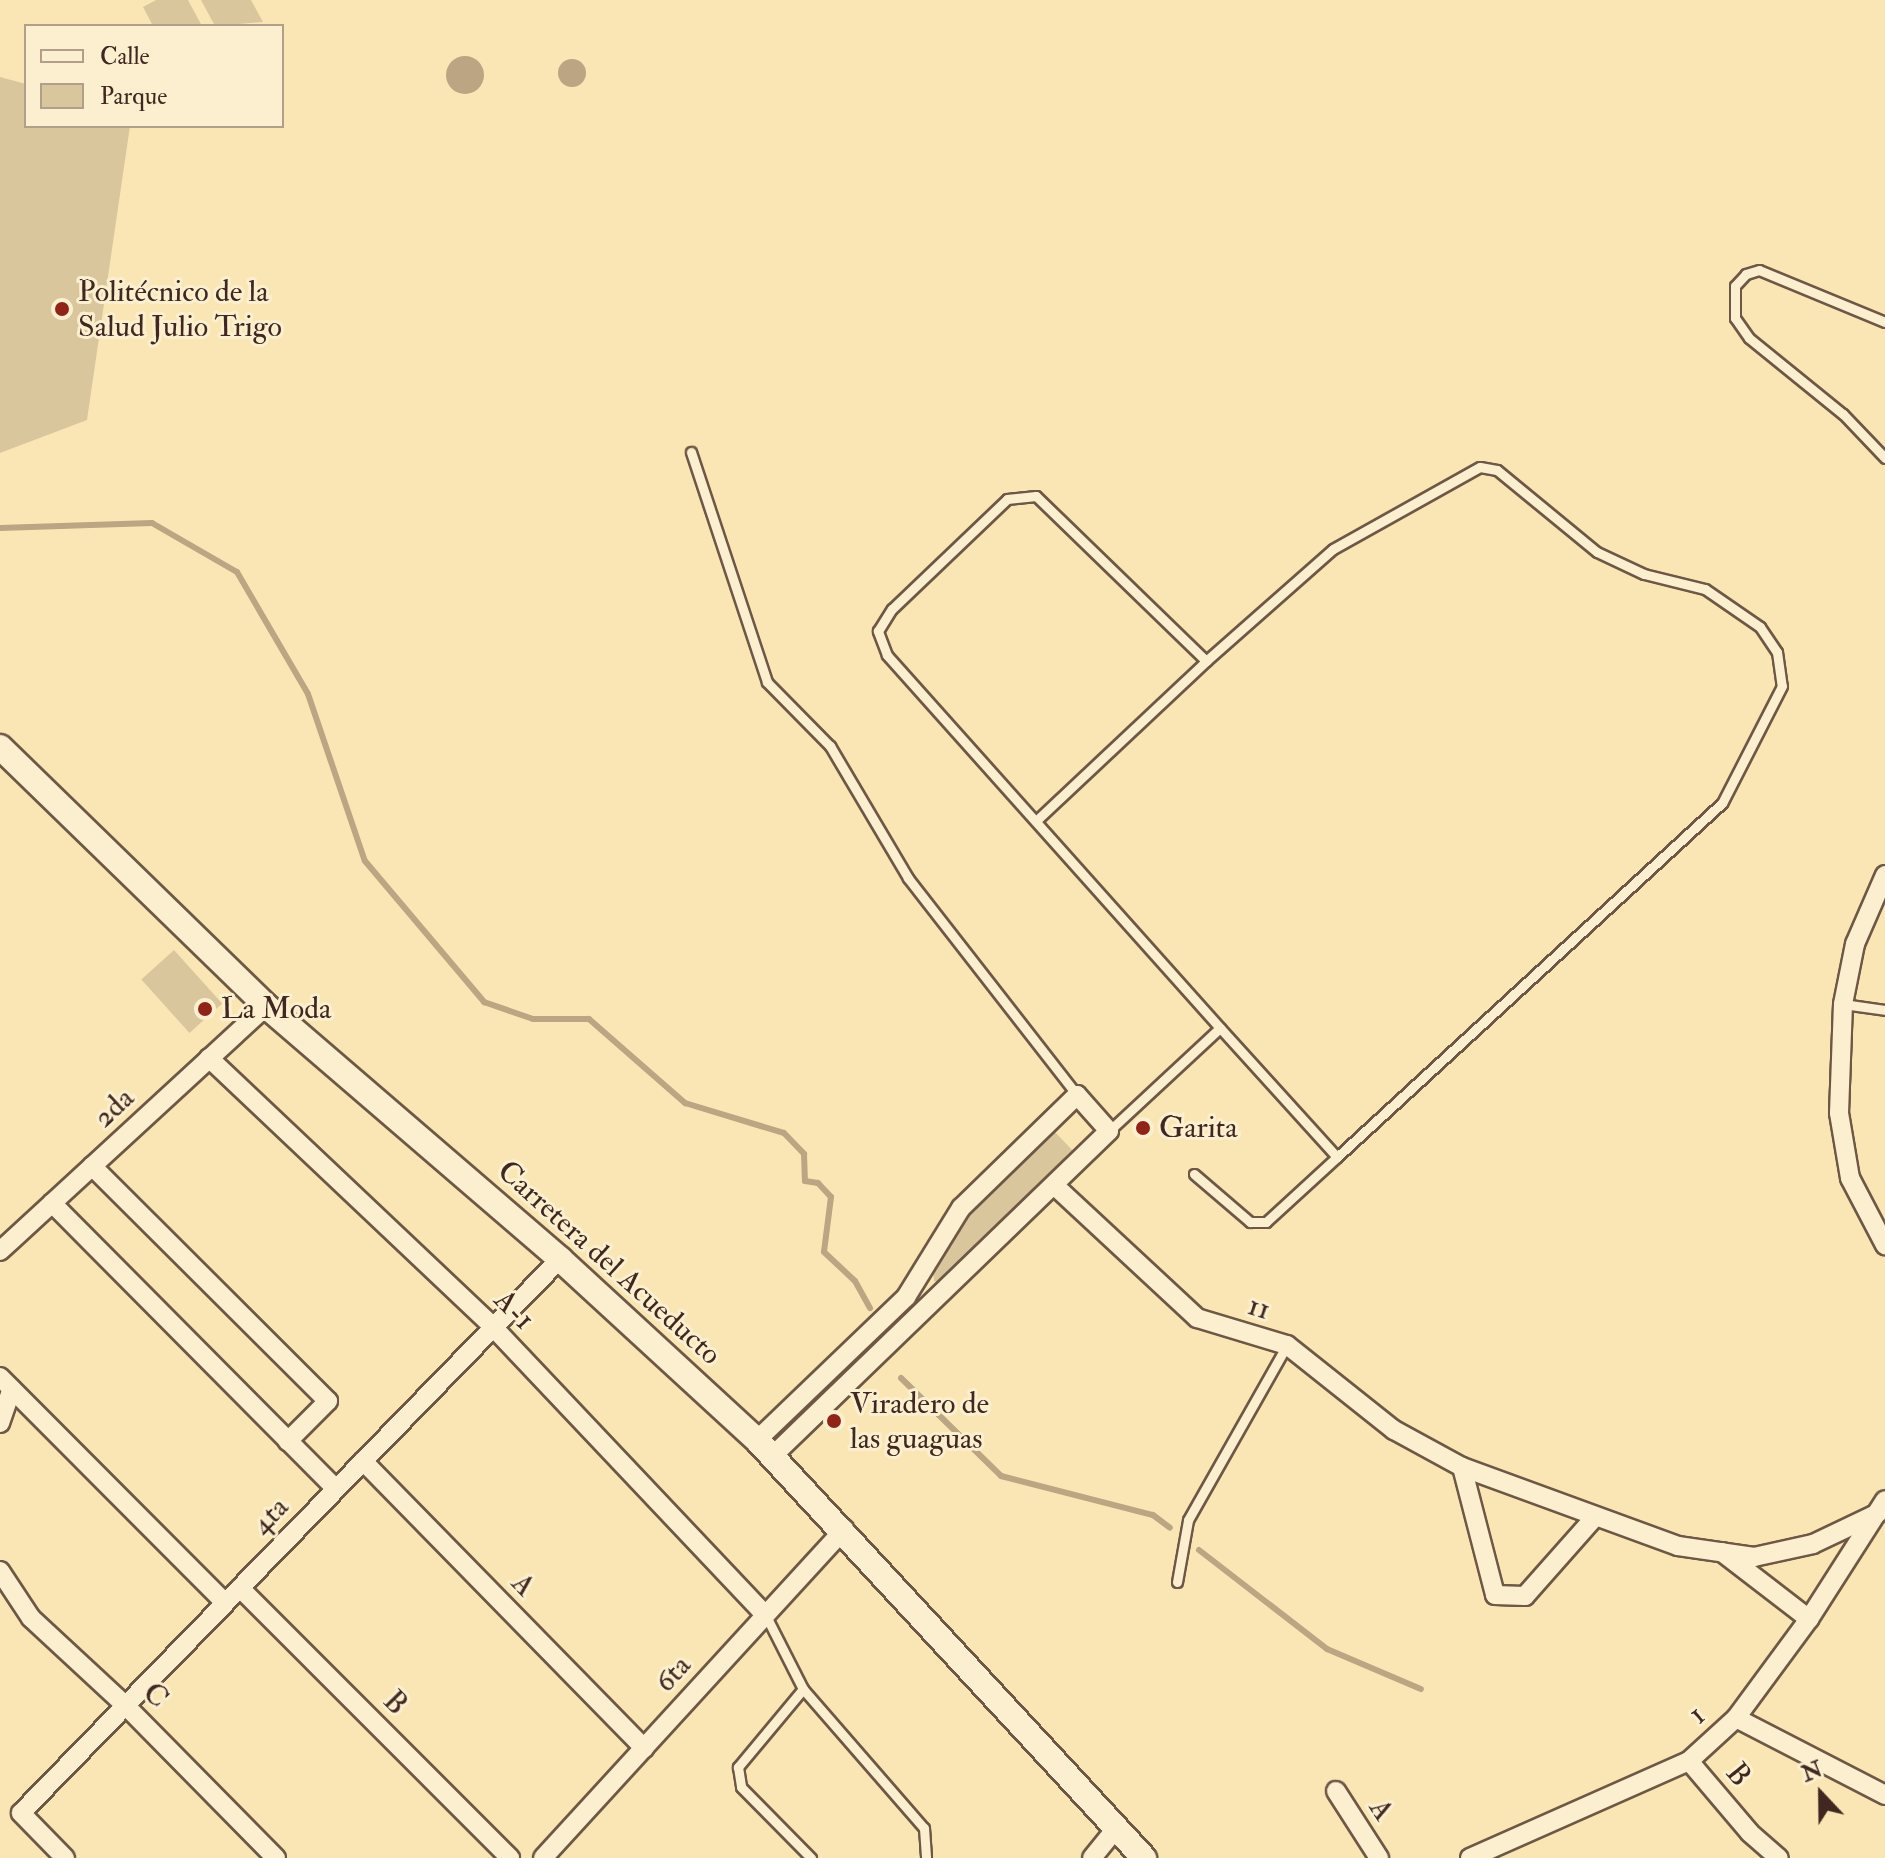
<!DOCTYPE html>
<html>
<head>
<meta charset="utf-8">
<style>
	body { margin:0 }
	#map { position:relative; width:1885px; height:1858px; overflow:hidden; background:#fae6b5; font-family:"IM FELL Double Pica",serif }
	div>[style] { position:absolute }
	.green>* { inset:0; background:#dac69c; transform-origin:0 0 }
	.water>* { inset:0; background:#bba582 }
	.round { border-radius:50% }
	.stream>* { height:6px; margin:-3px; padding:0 3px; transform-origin:3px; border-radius:3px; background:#bba582 }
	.roads { filter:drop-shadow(2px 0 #6e5845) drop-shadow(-2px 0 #6e5845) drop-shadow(0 2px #6e5845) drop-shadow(0 -2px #6e5845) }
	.lane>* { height:9px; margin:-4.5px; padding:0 4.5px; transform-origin:4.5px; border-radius:4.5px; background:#fcefcf }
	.street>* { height:18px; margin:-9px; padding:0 9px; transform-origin:9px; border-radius:9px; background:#fcefcf }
	.secondary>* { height:24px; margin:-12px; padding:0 12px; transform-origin:12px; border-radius:12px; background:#fcefcf }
	.dots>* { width:22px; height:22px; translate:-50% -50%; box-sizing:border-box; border:4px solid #fcefcf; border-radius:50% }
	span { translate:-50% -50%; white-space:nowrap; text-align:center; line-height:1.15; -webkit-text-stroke:6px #fcefcf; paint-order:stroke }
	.poi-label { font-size:30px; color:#402820 }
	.left { translate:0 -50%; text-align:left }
	.street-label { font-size:30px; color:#402820 }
	.legend { position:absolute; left:24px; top:24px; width:260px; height:104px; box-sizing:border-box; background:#fcefcf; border:2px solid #b19f89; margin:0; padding:10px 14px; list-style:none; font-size:24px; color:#402820 }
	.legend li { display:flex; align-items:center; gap:16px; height:40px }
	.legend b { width:40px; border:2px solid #b19f89 }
	.north { position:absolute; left:1781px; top:1754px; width:80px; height:80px; -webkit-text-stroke:6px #fcefcf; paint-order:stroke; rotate:338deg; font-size:22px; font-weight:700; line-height:32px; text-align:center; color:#402820 }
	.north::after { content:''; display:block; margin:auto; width:28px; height:36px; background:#402820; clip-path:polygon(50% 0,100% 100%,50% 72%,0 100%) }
</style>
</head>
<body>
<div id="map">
	<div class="green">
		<div style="clip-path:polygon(156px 0,188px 0,202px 26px,153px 26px,143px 7px)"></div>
		<div style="clip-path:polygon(201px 0,251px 0,263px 22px,215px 26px)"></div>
		<div style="clip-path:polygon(0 77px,26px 84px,26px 126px,130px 126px,87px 420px,0 453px)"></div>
		<div style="left:174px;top:950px;width:72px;height:44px;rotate:48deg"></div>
		<div style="clip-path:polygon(1055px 1132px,1076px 1154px,939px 1283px,934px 1281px,933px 1270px,971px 1212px)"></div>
	</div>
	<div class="water">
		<div class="round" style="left:446px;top:56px;width:38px;height:38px"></div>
		<div class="round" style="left:558px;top:59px;width:28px;height:28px"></div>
	</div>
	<div class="stream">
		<div style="left:0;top:528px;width:152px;rotate:-1.9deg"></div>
		<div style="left:152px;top:523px;width:98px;rotate:30deg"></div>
		<div style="left:237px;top:572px;width:141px;rotate:59.8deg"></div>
		<div style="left:308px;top:694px;width:176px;rotate:71.2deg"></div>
		<div style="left:365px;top:861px;width:185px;rotate:49.8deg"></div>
		<div style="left:484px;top:1002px;width:52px;rotate:19.1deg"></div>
		<div style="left:533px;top:1019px;width:56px"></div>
		<div style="left:589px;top:1019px;width:128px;rotate:41.2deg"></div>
		<div style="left:685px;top:1103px;width:103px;rotate:16.9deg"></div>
		<div style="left:784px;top:1133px;width:29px;rotate:46deg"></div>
		<div style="left:804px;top:1154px;width:27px;rotate:88deg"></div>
		<div style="left:805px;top:1181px;width:13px;rotate:9deg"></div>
		<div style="left:818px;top:1183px;width:19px;rotate:47deg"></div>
		<div style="left:831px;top:1197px;width:55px;rotate:97.3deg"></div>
		<div style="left:824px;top:1252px;width:42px;rotate:43.1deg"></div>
		<div style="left:855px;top:1281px;width:31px;rotate:61deg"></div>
		<div style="left:901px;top:1378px;width:140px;rotate:44.4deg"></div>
		<div style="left:1001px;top:1476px;width:157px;rotate:14.4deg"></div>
		<div style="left:1153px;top:1515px;width:21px;rotate:37deg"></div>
		<div style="left:1199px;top:1550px;width:162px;rotate:37.7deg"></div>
		<div style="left:1327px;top:1649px;width:102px;rotate:23.1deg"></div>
	</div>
	<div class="roads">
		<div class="lane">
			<div style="left:1885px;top:322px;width:136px;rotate:-157.6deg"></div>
			<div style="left:1759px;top:270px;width:14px;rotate:163deg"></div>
			<div style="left:1746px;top:274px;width:16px;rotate:133deg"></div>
			<div style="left:1735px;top:286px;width:32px;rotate:90deg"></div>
			<div style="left:1735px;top:318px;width:24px;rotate:55deg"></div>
			<div style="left:1749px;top:338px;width:121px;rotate:39deg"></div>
			<div style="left:1843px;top:414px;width:61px;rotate:46.3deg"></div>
			<div style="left:691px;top:452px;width:242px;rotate:71.7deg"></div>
			<div style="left:767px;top:682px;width:90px;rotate:45.5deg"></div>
			<div style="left:830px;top:746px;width:153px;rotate:59.4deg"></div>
			<div style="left:908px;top:878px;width:275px;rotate:52.1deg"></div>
			<div style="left:1038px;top:819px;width:231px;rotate:-43.2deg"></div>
			<div style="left:1843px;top:1004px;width:42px;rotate:8.1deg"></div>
			<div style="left:1109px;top:1131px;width:151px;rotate:-42.9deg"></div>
			<div style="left:1220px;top:1028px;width:500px;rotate:-131.76deg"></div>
			<div style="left:887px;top:655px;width:26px;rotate:-111deg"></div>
			<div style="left:878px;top:631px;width:26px;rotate:-58deg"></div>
			<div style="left:892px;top:609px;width:159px;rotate:-43.7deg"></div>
			<div style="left:1007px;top:499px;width:29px;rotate:-6deg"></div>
			<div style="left:1036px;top:496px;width:237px;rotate:44.1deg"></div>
			<div style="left:1206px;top:661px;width:169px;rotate:-41.4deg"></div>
			<div style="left:1333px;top:549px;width:168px;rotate:-29.2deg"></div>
			<div style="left:1480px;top:467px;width:17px;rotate:10deg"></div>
			<div style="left:1497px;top:470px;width:129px;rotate:39.4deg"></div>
			<div style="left:1597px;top:552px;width:52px;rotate:25.1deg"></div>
			<div style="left:1644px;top:574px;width:63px;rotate:13.8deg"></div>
			<div style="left:1705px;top:589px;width:67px;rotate:34.6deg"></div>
			<div style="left:1760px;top:627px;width:30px;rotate:56deg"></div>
			<div style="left:1777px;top:652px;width:34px;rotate:82deg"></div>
			<div style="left:1782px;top:686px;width:131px;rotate:117.1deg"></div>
			<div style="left:1722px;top:803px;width:523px;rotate:137.4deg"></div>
			<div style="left:1337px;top:1157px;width:174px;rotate:-132.2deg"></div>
			<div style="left:1194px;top:1174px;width:74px;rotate:40.6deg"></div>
			<div style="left:1250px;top:1222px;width:16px"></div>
			<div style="left:1266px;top:1222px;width:96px;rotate:-42.5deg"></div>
			<div style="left:1177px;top:1582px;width:63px;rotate:-79.9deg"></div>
			<div style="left:1188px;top:1520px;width:201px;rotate:-60.5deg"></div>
			<div style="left:766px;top:1616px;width:82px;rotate:63.1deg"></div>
			<div style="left:803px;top:1689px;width:184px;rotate:49deg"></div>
			<div style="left:924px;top:1828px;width:30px;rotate:86deg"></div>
			<div style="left:803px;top:1689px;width:102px;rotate:129.8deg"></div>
			<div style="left:738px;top:1767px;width:20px;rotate:81deg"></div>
			<div style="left:741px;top:1787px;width:100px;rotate:45.4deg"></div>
		</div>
		<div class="street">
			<div style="left:1885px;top:875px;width:75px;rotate:113.5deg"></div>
			<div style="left:1855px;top:944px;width:61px;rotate:101.3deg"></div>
			<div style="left:1843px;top:1004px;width:109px;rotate:92.1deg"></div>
			<div style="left:1839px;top:1113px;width:66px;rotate:80.4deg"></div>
			<div style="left:1850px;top:1178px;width:76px;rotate:62.4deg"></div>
			<div style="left:209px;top:1058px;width:391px;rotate:43.4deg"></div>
			<div style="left:493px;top:1327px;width:396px;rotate:46.6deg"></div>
			<div style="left:92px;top:1166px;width:333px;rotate:44.9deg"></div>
			<div style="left:328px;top:1401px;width:57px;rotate:135deg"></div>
			<div style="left:1055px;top:1186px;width:194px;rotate:42.9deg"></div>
			<div style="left:1197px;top:1318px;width:94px;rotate:16.7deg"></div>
			<div style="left:1287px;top:1345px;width:137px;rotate:38.5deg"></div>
			<div style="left:1394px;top:1430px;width:77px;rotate:28.6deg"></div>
			<div style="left:1462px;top:1467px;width:230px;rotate:20.1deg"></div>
			<div style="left:1678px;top:1546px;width:77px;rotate:8.2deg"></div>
			<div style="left:1754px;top:1557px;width:60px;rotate:-12.4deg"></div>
			<div style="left:1813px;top:1544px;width:72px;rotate:-25.5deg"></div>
			<div style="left:52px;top:1203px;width:403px;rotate:45.2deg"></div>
			<div style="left:0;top:1251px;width:362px;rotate:-42.6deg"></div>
			<div style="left:0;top:1377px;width:319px;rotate:45.1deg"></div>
			<div style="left:0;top:1423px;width:36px;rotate:-71deg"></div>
			<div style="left:757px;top:1440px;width:207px;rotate:-43.8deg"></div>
			<div style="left:906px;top:1297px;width:105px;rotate:-58.3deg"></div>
			<div style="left:961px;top:1208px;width:162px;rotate:-44.2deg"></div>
			<div style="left:1077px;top:1095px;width:48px;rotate:48.4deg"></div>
			<div style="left:1109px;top:1131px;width:467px;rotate:136deg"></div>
			<div style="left:363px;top:1461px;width:402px;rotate:45.6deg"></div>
			<div style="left:1462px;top:1467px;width:132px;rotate:75.5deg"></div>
			<div style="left:1495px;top:1595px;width:30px;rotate:2deg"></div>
			<div style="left:1525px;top:1596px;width:106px;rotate:-48.5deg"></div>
			<div style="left:1722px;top:1552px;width:110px;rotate:37.6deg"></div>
			<div style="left:0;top:1571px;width:56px;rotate:56.6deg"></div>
			<div style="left:31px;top:1618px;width:128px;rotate:42.8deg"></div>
			<div style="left:125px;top:1705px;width:215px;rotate:45.4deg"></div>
			<div style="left:240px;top:1588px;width:382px;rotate:45deg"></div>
			<div style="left:1736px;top:1718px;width:168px;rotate:27.3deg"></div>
			<div style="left:1689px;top:1761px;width:94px;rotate:49.7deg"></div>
			<div style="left:1750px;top:1833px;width:38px;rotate:41deg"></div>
			<div style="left:1336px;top:1791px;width:80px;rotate:57.3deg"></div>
			<div style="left:65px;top:1858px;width:63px;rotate:-134.4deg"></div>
			<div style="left:21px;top:1813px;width:773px;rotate:-45.79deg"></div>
			<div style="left:543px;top:1858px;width:446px;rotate:-47.5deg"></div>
			<div style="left:1092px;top:1858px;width:41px;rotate:-50.9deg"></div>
			<div style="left:1470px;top:1858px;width:240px;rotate:-23.9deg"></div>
			<div style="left:1689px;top:1761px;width:64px;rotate:-42.5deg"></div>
			<div style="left:1736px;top:1718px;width:123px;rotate:-53.6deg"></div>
			<div style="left:1809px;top:1619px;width:141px;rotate:-57.4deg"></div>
		</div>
		<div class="secondary">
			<div style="left:0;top:747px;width:371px;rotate:44.2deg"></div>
			<div style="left:266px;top:1006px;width:388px;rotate:40.7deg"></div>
			<div style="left:560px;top:1259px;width:268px;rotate:42.6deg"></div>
			<div style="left:757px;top:1440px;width:570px;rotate:47.21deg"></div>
		</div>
	</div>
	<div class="dots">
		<div style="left:62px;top:309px;background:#8f2418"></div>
		<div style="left:205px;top:1009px;background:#8f2418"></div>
		<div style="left:1143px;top:1128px;background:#8f2418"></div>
		<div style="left:834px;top:1421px;background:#8f2418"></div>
	</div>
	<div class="poi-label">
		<span class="left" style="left:78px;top:309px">Politécnico de la<br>Salud Julio Trigo</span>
		<span class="left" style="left:221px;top:1009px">La Moda</span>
		<span class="left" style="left:1159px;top:1128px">Garita</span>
		<span class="left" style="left:850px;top:1421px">Viradero de<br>las guaguas</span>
	</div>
	<div class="street-label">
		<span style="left:114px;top:1108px;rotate:-43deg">2da</span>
		<span style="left:609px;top:1263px;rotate:42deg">Carretera del Acueducto</span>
		<span style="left:1259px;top:1308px;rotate:17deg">11</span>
		<span style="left:514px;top:1310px;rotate:45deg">A-1</span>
		<span style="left:270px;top:1516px;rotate:-46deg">4ta</span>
		<span style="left:523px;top:1585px;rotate:46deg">A</span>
		<span style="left:673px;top:1674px;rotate:-48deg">6ta</span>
		<span style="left:155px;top:1696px;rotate:45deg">C</span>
		<span style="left:395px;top:1703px;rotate:45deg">B</span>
		<span style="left:1697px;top:1715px;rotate:-42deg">1</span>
		<span style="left:1738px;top:1775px;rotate:50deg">B</span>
		<span style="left:1381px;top:1810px;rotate:57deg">A</span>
	</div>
	<ul class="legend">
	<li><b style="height:10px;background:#fcefcf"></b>Calle</li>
	<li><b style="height:22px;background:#dac69c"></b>Parque</li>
	</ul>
	<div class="north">N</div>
</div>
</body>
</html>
